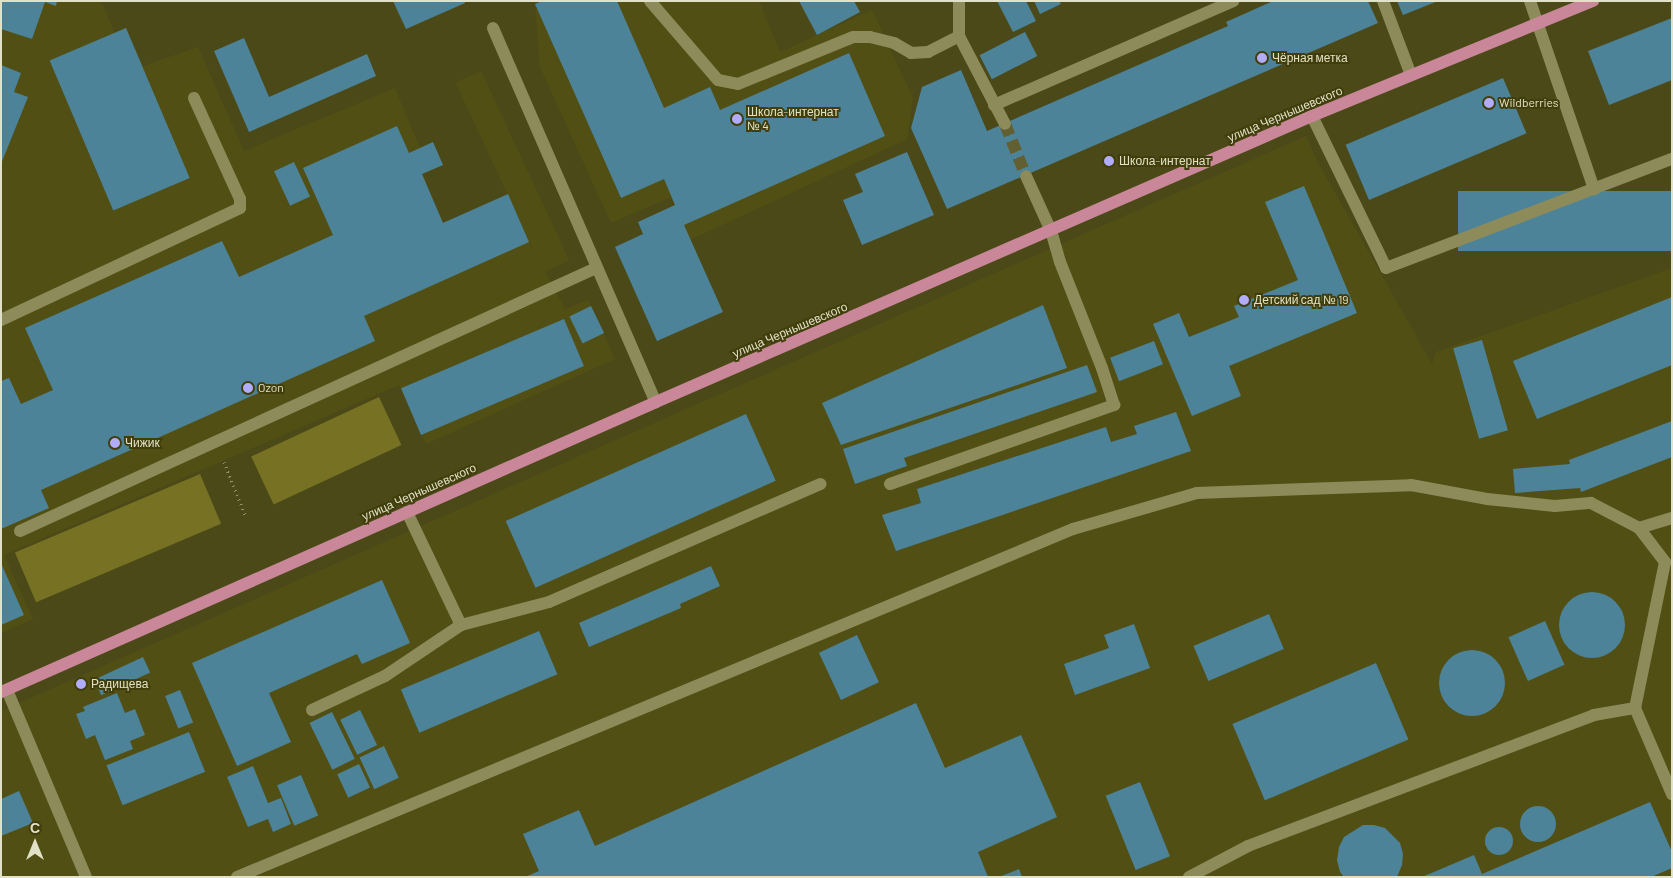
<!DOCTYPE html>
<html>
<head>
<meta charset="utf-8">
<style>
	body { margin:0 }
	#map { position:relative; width:1673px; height:878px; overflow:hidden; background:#4c4919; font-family:Barlow,sans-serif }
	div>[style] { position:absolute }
	.built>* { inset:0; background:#524f14; transform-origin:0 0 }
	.forest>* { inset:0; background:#777223; transform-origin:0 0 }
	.building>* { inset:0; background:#4c8399; transform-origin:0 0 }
	.round { border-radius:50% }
	.minor-tunnel>* { height:12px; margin-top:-6px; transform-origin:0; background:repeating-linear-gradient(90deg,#626033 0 12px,transparent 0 18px) }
	.path>* { height:3px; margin-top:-1.5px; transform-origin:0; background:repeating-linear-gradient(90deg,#979570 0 1px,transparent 0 5px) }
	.minor>* { height:12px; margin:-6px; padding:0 6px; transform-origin:6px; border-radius:6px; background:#8e8b5b }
	.major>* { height:12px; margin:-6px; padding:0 6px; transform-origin:6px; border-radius:6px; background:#c98799 }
	.dots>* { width:14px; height:14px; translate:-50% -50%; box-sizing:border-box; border:2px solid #413e0c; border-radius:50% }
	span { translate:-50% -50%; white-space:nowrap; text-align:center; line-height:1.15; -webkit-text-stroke:4px #413e0c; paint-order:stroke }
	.poi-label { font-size:12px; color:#e1e1c7 }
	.left { translate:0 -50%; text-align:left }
	.street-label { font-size:12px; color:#e1e1c7 }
	.frame { position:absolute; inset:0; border:2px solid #e1e1c7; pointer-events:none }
	.north { position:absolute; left:10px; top:818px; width:50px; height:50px; -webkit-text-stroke:4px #413e0c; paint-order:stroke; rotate:0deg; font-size:14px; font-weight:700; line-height:20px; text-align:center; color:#e1e1c7 }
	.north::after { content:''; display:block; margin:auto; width:18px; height:22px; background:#e1e1c7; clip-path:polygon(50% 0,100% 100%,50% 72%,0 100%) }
</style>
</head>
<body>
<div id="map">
	<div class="built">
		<div style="clip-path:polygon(1px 1px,101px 1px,115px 33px,126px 28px,143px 66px,198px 47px,244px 151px,395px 88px,420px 148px,433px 142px,443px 165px,422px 174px,443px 223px,508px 194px,529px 242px,565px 309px,588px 300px,615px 359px,426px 444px,399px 385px,4px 555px,33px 619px,1px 633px)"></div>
		<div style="clip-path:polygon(542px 1px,759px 1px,780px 52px,872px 10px,913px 98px,907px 139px,690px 240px,671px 197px,611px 223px,540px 67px,535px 4px)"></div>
		<div style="left:481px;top:71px;width:209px;height:28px;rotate:65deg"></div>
		<div style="clip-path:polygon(1306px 136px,1317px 161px,1432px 364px,1436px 352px,1672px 268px,1672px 877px,1px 877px,1px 711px)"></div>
	</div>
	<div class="forest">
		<div style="left:379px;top:397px;width:53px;height:141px;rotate:65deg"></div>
		<div style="left:200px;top:474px;width:54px;height:201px;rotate:67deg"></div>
	</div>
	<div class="building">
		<div style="clip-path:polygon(1px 1px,57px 1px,56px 6px,45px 2px,32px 39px,1px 29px)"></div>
		<div style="clip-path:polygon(393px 1px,465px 1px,465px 3px,406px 29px)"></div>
		<div style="clip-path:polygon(542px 1px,617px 1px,664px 108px,710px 87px,720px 110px,849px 53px,885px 136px,684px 225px,723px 312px,657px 341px,615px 247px,643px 234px,638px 222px,675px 205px,664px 179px,621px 198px,535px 4px)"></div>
		<div style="clip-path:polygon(799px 1px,854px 1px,860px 12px,817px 35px)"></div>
		<div style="clip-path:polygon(997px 1px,1026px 1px,1036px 21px,1013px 32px)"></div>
		<div style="clip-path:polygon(1034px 1px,1059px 1px,1061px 4px,1040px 14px)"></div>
		<div style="clip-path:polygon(1273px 1px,1368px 1px,1378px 23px,947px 209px,911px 128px,922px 87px,961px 70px,987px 131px,1228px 26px,1226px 22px)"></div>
		<div style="clip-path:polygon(1397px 1px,1438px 1px,1403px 15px)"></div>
		<div style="clip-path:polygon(1672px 18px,1672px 80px,1609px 105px,1588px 51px)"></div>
		<div style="left:126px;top:28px;width:163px;height:83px;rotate:67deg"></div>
		<div style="left:1025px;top:32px;width:27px;height:51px;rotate:63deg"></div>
		<div style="clip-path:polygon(244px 38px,269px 97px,367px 54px,376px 76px,249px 132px,214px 51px)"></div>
		<div style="clip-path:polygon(1px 65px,21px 73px,14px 92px,28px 97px,1px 164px)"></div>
		<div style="left:1503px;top:78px;width:60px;height:171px;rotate:67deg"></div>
		<div style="clip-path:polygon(397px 126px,409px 153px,433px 142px,443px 165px,422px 174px,443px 223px,508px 194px,529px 242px,364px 316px,375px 341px,41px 490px,49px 508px,1px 529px,1px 381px,9px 378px,21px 404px,53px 390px,25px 328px,222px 241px,239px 277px,333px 235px,303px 168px)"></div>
		<div style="clip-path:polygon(907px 152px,934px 215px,862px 245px,843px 200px,863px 192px,855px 174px)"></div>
		<div style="left:294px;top:162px;width:38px;height:22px;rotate:65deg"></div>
		<div style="clip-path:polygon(1304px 186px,1357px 313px,1229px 366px,1241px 396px,1192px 416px,1153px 324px,1179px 313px,1189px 337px,1239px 317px,1234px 306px,1298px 280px,1265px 202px)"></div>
		<div style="left:1672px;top:191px;width:60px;height:214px;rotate:90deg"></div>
		<div style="clip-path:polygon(1672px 297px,1672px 365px,1537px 419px,1513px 361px)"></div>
		<div style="clip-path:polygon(1043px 305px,1067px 368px,841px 445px,822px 403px)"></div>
		<div style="left:591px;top:306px;width:30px;height:24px;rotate:64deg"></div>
		<div style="left:564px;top:319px;width:51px;height:177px;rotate:67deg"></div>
		<div style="left:1482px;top:340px;width:94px;height:30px;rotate:74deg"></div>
		<div style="left:1154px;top:341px;width:25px;height:47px;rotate:69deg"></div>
		<div style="clip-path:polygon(1087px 365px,1097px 392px,904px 458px,907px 466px,855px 484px,843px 449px)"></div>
		<div style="clip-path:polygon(1176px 412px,1191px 451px,896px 551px,882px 515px,921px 503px,917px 489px,1106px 427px,1111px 442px,1137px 434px,1134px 426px)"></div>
		<div style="left:746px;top:414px;width:73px;height:263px;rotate:66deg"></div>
		<div style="clip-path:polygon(1672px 421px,1672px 457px,1581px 492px,1580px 488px,1515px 493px,1513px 469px,1570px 464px,1569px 460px)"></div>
		<div style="clip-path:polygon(1px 563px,24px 615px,1px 625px)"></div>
		<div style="clip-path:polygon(711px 566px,720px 586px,680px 604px,681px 608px,589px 647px,579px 623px)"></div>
		<div style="clip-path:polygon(382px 580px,410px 643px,362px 664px,357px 654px,269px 693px,291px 742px,237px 766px,192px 663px)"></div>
		<div class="round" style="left:1559px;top:592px;width:66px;height:66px"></div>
		<div style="left:1269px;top:614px;width:38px;height:82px;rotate:67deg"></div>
		<div style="left:1545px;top:621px;width:48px;height:40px;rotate:66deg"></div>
		<div style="clip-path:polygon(1134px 624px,1150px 668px,1075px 695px,1064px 664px,1109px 648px,1104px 635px)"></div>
		<div style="left:539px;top:631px;width:47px;height:150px;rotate:67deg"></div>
		<div style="left:857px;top:635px;width:52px;height:42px;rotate:65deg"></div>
		<div class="round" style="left:1439px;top:650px;width:66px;height:66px"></div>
		<div style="left:143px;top:657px;width:17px;height:54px;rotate:65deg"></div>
		<div style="left:1376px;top:663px;width:83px;height:156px;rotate:67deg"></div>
		<div style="left:180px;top:690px;width:35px;height:16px;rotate:68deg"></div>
		<div style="clip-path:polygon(117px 693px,125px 713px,135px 709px,145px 735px,130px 741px,133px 749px,105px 760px,95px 735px,86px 739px,76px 714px,85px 711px,83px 707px)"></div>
		<div style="clip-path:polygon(916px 703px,945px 768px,1021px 735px,1057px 817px,978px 852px,988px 877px,525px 877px,539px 871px,523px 834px,579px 810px,595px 846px)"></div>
		<div style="left:360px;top:710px;width:39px;height:22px;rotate:64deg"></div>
		<div style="left:332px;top:712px;width:52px;height:25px;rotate:64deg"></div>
		<div style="left:189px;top:732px;width:43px;height:89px;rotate:68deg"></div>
		<div style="left:384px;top:746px;width:35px;height:27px;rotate:65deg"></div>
		<div style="left:359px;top:764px;width:26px;height:24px;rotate:65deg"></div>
		<div style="clip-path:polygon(253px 766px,268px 803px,281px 798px,291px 824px,273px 832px,268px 819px,248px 827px,227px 777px)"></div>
		<div style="left:301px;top:775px;width:44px;height:26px;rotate:67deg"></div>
		<div style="left:1140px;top:782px;width:80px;height:37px;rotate:68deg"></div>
		<div style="clip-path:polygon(19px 791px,33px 823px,1px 836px,1px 799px)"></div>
		<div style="clip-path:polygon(1650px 802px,1672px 852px,1672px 868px,1651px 877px,1422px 877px,1474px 855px,1482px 874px)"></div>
		<div class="round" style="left:1520px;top:806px;width:36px;height:36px"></div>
		<div style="clip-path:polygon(1363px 825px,1374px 825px,1385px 828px,1400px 843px,1403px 854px,1402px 865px,1397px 877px,1344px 877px,1340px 872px,1337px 860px,1339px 847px,1344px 837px)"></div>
		<div class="round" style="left:1485px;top:827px;width:28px;height:28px"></div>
		<div style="clip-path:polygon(1019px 869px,1022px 877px,999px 877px)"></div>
	</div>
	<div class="minor-tunnel">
		<div style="left:1005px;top:124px;width:56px;rotate:68deg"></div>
	</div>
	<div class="path">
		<div style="left:224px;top:462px;width:59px;rotate:68.2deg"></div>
	</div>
	<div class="minor">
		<div style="left:650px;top:1px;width:104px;rotate:49.3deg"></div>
		<div style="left:718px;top:80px;width:20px;rotate:11deg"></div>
		<div style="left:738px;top:84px;width:124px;rotate:-22.2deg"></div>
		<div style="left:853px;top:37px;width:17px"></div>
		<div style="left:870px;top:37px;width:25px;rotate:14deg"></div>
		<div style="left:894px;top:43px;width:20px;rotate:30deg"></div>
		<div style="left:911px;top:53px;width:17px;rotate:-3deg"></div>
		<div style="left:928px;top:52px;width:35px;rotate:-27deg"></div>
		<div style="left:959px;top:1px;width:35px;rotate:90deg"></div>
		<div style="left:959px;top:36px;width:99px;rotate:62.4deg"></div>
		<div style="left:1383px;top:1px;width:79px;rotate:69.3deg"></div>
		<div style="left:1530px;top:1px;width:199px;rotate:71.2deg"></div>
		<div style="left:493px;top:28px;width:408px;rotate:66.5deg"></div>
		<div style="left:994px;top:105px;width:261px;rotate:-23.5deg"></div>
		<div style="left:1312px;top:116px;width:169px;rotate:64deg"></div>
		<div style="left:1386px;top:268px;width:306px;rotate:-20.9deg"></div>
		<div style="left:1px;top:320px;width:264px;rotate:-25.1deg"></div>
		<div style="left:240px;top:208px;width:9px;rotate:-90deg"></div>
		<div style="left:240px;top:199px;width:111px;rotate:-114.5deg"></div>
		<div style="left:890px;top:484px;width:238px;rotate:-19.4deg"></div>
		<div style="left:1114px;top:405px;width:39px;rotate:-108deg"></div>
		<div style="left:1102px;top:368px;width:114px;rotate:-111.6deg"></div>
		<div style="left:1060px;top:262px;width:32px;rotate:-106deg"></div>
		<div style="left:1051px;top:231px;width:60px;rotate:-114.4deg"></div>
		<div style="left:407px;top:512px;width:125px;rotate:64.5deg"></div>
		<div style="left:1639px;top:528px;width:34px;rotate:-17deg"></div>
		<div style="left:20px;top:531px;width:633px;rotate:-24.54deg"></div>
		<div style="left:7px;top:690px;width:203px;rotate:67.1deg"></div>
		<div style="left:312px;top:710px;width:81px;rotate:-25deg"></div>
		<div style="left:385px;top:676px;width:92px;rotate:-33.9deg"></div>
		<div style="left:461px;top:625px;width:91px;rotate:-14.6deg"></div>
		<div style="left:549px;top:602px;width:296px;rotate:-23.5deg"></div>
		<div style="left:237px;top:877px;width:906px;rotate:-22.6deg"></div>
		<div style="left:1073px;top:529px;width:129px;rotate:-16.2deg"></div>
		<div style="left:1197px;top:493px;width:214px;rotate:-2.1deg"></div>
		<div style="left:1411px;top:485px;width:77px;rotate:10.4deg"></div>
		<div style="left:1487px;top:499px;width:68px;rotate:5.9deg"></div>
		<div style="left:1555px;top:506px;width:36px;rotate:-5deg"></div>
		<div style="left:1591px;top:503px;width:54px;rotate:27.5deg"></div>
		<div style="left:1639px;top:528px;width:43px;rotate:52.6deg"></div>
		<div style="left:1665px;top:562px;width:149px;rotate:101.6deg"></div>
		<div style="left:1189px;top:877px;width:67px;rotate:-27.7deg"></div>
		<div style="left:1248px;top:846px;width:370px;rotate:-20.7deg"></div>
		<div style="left:1594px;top:715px;width:42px;rotate:-9.7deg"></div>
		<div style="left:1635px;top:708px;width:94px;rotate:66.7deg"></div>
	</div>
	<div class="major">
		<div style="left:1px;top:692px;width:716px;rotate:-23.88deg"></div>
		<div style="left:656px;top:402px;width:716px;rotate:-23.56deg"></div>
		<div style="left:1312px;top:116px;width:304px;rotate:-22.3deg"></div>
	</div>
	<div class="dots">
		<div style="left:1262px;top:58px;background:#b1adfa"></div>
		<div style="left:1489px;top:103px;background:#b1adfa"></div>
		<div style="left:737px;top:119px;background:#b1adfa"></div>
		<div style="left:1109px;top:161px;background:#b1adfa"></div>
		<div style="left:1244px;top:300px;background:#b1adfa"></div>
		<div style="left:248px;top:388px;background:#b1adfa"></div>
		<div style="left:115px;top:443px;background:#b1adfa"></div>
		<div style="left:81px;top:684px;background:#b1adfa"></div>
	</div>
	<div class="poi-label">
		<span class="left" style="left:1272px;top:58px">Чёрная метка</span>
		<span class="left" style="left:1499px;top:103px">Wildberries</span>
		<span class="left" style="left:747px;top:119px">Школа-интернат<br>№ 4</span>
		<span class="left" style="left:1119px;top:161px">Школа-интернат</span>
		<span class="left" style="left:1254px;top:300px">Детский сад № 19</span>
		<span class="left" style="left:258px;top:388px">Ozon</span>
		<span class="left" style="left:125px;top:443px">Чижик</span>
		<span class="left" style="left:91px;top:684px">Радищева</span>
	</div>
	<div class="street-label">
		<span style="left:1285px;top:114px;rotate:-23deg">улица Чернышевского</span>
		<span style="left:790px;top:330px;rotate:-23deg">улица Чернышевского</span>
		<span style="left:419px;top:492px;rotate:-24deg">улица Чернышевского</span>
	</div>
	<div class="frame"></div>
	<div class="north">С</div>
</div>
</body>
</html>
